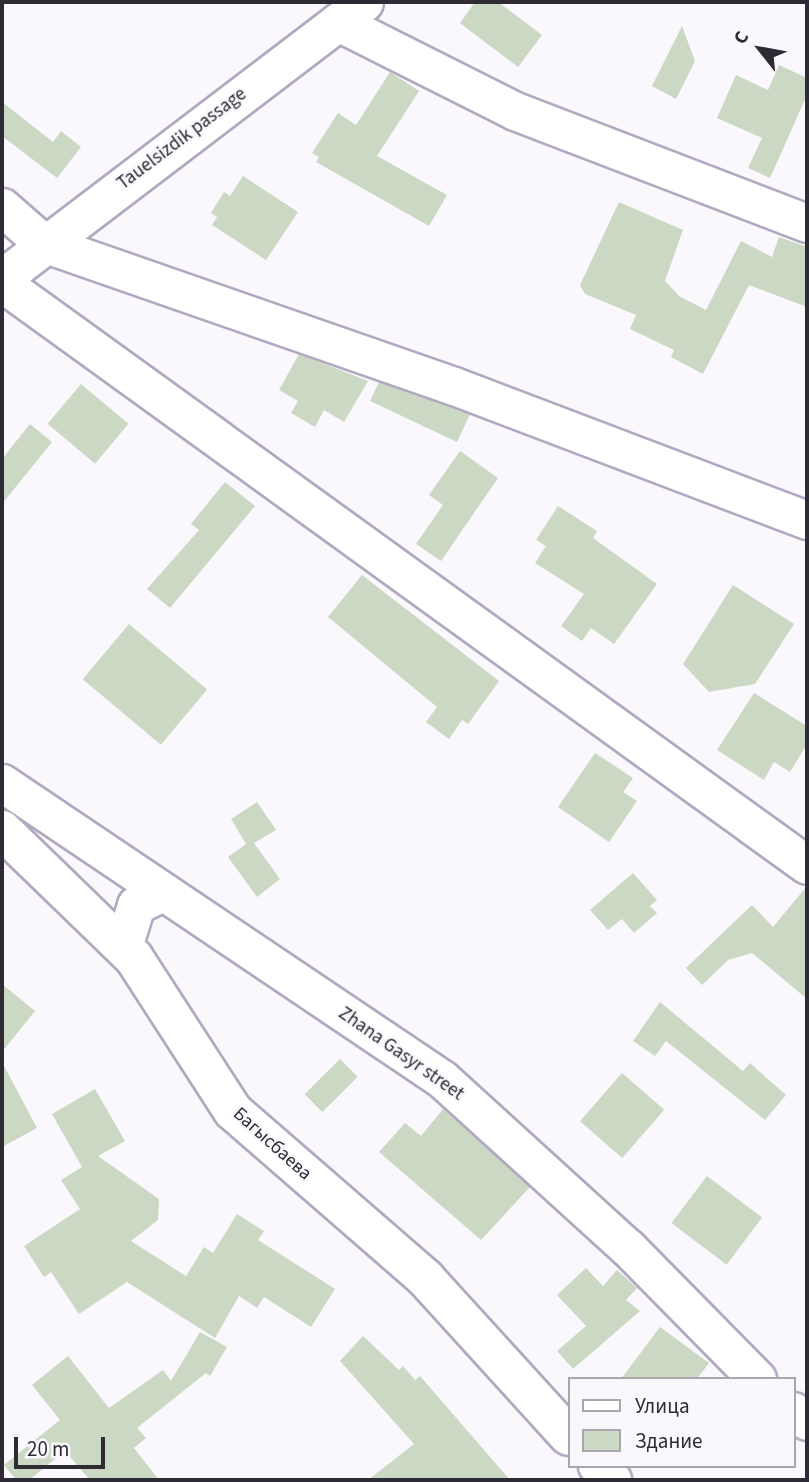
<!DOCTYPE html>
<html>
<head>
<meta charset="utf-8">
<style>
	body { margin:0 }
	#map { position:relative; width:809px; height:1482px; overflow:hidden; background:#faf8fd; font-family:"Source Sans 3",sans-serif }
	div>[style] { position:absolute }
	.building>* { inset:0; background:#cad8c4; transform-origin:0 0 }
	.roads { filter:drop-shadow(2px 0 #b1a9bf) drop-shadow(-2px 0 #b1a9bf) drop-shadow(0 2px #b1a9bf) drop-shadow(0 -2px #b1a9bf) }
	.street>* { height:37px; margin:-18.5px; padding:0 18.5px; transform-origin:18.5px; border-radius:18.5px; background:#fff }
	.secondary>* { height:38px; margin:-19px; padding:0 19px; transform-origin:19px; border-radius:19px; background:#fff }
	span { translate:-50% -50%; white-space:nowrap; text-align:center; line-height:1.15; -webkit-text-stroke:5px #faf8fd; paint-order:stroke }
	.street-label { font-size:19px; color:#2f2b34 }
	.frame { position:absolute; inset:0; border:4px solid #2f2b34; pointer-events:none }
	.legend { position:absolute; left:568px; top:1377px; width:228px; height:91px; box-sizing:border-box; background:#faf8fd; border:2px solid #a9a6ad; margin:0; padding:9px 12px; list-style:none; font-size:21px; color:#2f2b34 }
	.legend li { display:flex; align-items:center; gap:14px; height:35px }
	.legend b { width:35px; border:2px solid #a9a6ad }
	.north { position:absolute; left:725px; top:14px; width:70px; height:70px; -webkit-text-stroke:5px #faf8fd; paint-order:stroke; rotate:301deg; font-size:19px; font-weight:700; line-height:28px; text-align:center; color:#2f2b34 }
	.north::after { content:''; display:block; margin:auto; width:24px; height:32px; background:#2f2b34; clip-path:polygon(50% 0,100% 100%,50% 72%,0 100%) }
	.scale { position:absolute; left:14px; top:1437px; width:91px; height:32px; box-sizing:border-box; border:4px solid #2f2b34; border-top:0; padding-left:9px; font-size:21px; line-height:24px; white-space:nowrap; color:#2f2b34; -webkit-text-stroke:5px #faf8fd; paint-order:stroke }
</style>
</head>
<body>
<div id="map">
	<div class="building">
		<div style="clip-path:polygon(475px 2px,498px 2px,542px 35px,518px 67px,460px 23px)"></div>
		<div style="clip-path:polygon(682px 26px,695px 61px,676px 99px,652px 86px)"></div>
		<div style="clip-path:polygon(779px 65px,807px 78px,807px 95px,770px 178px,748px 168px,762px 138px,717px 118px,736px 75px,768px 90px)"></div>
		<div style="clip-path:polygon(390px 72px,419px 91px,377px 156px,447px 195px,429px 226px,316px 162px,319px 157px,312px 153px,338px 113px,356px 125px)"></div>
		<div style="clip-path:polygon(2px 102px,53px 142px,61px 131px,81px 147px,57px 178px,2px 136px)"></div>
		<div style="clip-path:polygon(243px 176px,298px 212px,266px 260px,212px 225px,217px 217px,211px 213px,224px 192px,230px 196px)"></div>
		<div style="clip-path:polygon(619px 202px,683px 230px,665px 281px,679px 296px,706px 310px,741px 241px,772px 257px,779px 237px,807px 247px,807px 307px,749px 285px,703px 374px,671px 357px,674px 350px,630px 329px,636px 315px,585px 294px,580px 285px)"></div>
		<div style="clip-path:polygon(299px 354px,368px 381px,344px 422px,324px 410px,315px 427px,291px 413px,298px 401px,279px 390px)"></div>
		<div style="clip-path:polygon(379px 382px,470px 414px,457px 442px,370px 401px)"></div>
		<div style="left:81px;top:384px;width:62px;height:52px;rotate:40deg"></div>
		<div style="clip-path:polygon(30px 424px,52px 442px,2px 504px,2px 459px)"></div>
		<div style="clip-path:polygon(460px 451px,498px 478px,441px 561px,416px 544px,443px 505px,429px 495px)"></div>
		<div style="clip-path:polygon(225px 482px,255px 506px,170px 608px,147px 589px,199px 530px,191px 524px)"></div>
		<div style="clip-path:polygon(558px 506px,597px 531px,593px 538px,657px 584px,614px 644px,591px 628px,582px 641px,561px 626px,584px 594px,535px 563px,546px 546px,536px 540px)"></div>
		<div style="clip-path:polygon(362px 575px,499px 681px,468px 724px,462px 720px,449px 739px,426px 722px,437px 707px,328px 617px)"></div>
		<div style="clip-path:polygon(733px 585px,794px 624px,755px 684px,709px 692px,683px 664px)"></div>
		<div style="left:129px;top:624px;width:102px;height:72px;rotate:40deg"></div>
		<div style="clip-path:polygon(754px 693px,807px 726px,807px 744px,790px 772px,774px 762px,764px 780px,717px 750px)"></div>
		<div style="clip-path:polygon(595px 753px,633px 778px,623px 792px,637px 801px,609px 842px,558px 807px)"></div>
		<div style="clip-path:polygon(257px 802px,276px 830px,254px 843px,280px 879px,257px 897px,228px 857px,246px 844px,231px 819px)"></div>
		<div style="clip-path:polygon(633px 873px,657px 900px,650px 906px,657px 913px,634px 933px,622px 919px,608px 930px,590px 910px)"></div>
		<div style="clip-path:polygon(807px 886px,807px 999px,752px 953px,728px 960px,702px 985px,686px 968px,752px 905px,773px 927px)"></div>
		<div style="clip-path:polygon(2px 984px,35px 1011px,2px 1052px)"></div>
		<div style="clip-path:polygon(660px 1002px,743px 1071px,750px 1063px,786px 1095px,765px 1120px,666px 1041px,655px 1056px,633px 1041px)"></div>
		<div style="left:340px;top:1059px;width:25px;height:50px;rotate:45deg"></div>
		<div style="clip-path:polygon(2px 1062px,37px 1128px,2px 1147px)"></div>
		<div style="left:622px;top:1073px;width:56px;height:64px;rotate:41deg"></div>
		<div style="clip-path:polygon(95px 1089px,125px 1141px,98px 1156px,159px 1199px,158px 1220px,131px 1241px,186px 1276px,204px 1247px,213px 1253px,237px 1214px,264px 1231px,258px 1240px,335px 1289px,311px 1327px,264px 1297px,257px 1308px,239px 1296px,215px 1338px,127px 1282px,79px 1314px,51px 1272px,44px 1277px,24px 1246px,80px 1209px,61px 1180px,82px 1167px,52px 1114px)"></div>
		<div style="clip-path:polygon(443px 1109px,530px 1187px,481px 1240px,379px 1152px,405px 1123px,421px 1136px)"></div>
		<div style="left:707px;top:1176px;width:69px;height:59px;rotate:37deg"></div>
		<div style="clip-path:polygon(586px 1268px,603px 1286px,617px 1270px,637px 1288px,626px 1300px,640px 1311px,573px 1369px,557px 1351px,586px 1326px,557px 1295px)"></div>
		<div style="clip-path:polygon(660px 1327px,709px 1363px,697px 1379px,621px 1379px)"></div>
		<div style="clip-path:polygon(200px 1332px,227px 1347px,210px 1376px,206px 1373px,137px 1428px,146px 1438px,134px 1448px,159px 1480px,90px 1480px,65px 1451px,29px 1480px,16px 1480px,4px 1465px,60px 1420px,32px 1385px,68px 1356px,109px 1408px,163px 1370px,171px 1381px)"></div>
		<div style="clip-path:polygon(363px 1336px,399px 1370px,403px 1366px,415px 1380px,420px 1376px,510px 1480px,368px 1480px,414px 1444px,340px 1361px)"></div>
	</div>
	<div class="roads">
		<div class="street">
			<div style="left:338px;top:22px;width:198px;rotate:26.7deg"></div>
			<div style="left:515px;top:111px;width:313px;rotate:21deg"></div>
			<div style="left:2px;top:207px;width:55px;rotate:41.3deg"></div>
			<div style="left:43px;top:243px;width:435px;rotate:19.2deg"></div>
			<div style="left:454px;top:386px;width:378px;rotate:20.8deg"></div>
			<div style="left:2px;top:278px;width:455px;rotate:-37.3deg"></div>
			<div style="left:2px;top:283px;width:993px;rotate:35.87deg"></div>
			<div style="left:2px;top:783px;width:530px;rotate:33.93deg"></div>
			<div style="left:442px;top:1079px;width:251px;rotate:42.3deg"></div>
			<div style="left:628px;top:1248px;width:184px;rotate:45.4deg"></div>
			<div style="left:123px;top:947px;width:44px;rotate:-72.8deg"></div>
			<div style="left:136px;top:905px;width:28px;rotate:-26deg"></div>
			<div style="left:793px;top:1411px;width:17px;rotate:36deg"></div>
		</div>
		<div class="secondary">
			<div style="left:2px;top:830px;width:184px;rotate:44.1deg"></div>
			<div style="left:134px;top:958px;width:182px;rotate:57.1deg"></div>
			<div style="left:233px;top:1111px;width:256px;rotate:41deg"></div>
			<div style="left:426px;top:1279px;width:212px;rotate:47.7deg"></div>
			<div style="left:598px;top:1466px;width:20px;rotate:45deg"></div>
		</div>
	</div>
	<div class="street-label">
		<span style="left:182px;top:139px;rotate:-37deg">Tauelsizdik passage</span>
		<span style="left:401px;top:1054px;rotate:35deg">Zhana Gasyr street</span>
		<span style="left:272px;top:1144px;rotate:42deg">Багысбаева</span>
	</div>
	<div class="frame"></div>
	<ul class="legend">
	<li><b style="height:9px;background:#fff"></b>Улица</li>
	<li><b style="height:19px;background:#cad8c4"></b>Здание</li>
	</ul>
	<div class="north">С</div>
	<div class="scale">20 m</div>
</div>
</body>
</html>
